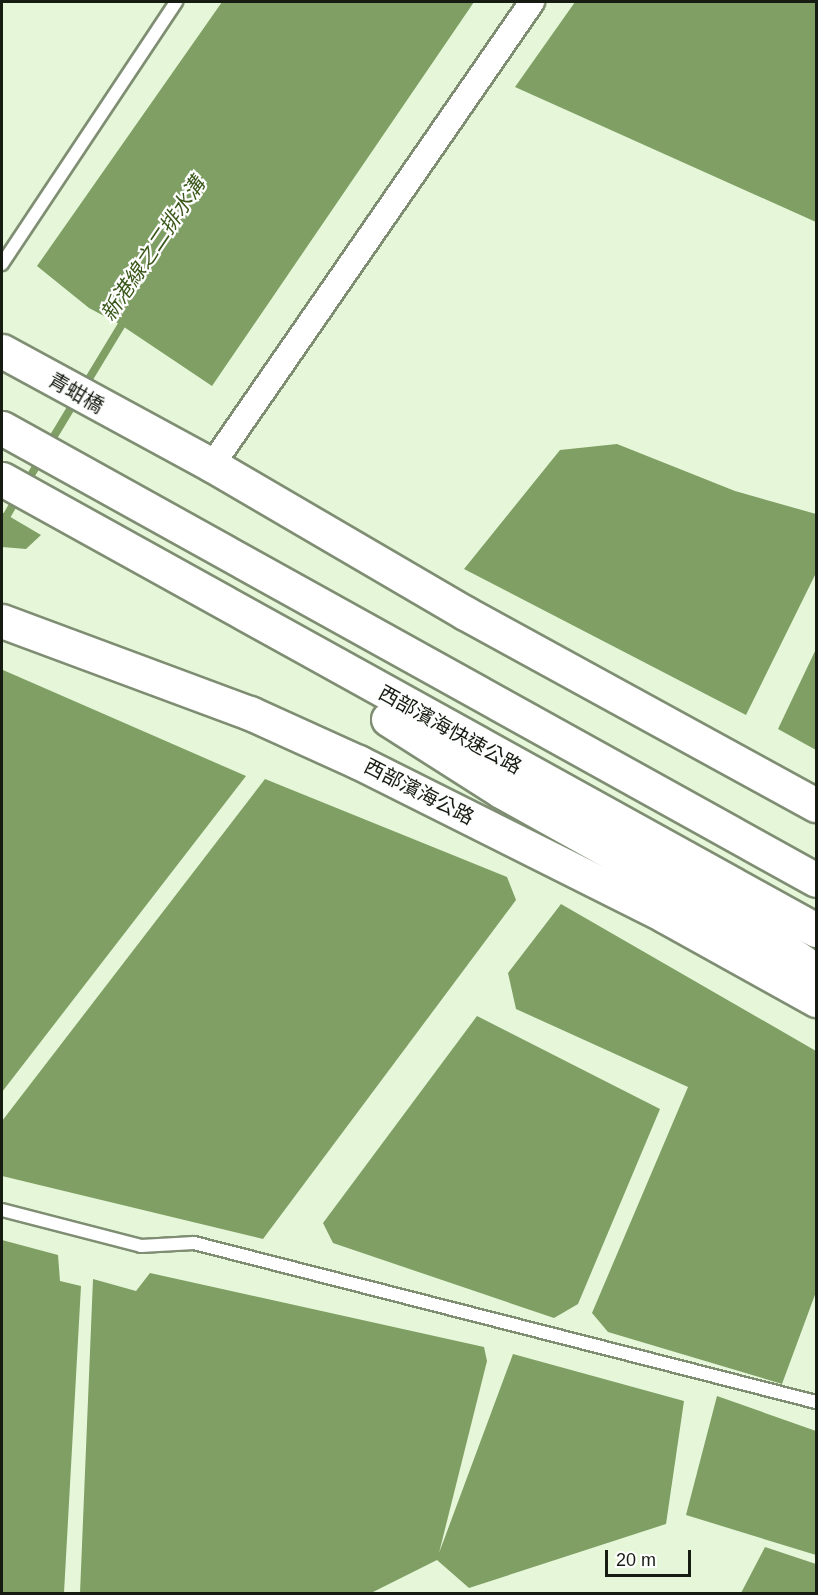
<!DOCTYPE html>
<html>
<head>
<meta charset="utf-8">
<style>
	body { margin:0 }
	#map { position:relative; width:818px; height:1595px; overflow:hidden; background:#e6f7d9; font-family:Helvetica,"Noto Sans TC",sans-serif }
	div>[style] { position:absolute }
	.water>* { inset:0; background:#7f9f64 }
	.stream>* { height:8px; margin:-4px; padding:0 4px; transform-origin:4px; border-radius:4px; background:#7f9f64 }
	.roads { filter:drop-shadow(2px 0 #7f8e73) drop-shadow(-2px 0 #7f8e73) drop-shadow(0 2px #7f8e73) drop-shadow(0 -2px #7f8e73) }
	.service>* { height:12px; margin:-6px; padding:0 6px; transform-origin:6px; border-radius:6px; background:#fff }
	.minor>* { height:24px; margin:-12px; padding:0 12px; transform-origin:12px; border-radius:12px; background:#fff }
	.primary>* { height:33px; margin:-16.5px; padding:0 16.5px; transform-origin:16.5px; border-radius:16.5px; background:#fff }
	.trunk>* { height:33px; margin:-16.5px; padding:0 16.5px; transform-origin:16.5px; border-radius:16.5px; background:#fff }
	span { translate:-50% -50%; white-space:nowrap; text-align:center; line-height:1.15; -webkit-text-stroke:4.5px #fefefe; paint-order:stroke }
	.street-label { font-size:20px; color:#161c11 }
	.water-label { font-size:21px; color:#3a581a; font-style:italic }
	.frame { position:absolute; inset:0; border:3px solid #161c11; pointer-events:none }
	.scale { position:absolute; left:605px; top:1550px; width:86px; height:27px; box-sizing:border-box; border:3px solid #161c11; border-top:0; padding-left:8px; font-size:18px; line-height:21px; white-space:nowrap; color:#161c11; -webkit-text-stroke:4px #fefefe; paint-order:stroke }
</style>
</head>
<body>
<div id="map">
	<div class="water">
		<div style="clip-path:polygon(222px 2px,474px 2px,212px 386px,121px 325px,89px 308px,37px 266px)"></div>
		<div style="clip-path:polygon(575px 2px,816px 2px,816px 222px,515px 87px)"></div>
		<div style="clip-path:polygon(617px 444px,735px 491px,816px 514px,816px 573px,746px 715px,464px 569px,560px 450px)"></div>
		<div style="clip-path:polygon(2px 512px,41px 535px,26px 549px,2px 547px)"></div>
		<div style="clip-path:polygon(816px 649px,816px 750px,778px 729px)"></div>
		<div style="clip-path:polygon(3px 670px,246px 776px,2px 1092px,2px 672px)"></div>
		<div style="clip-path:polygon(265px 779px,507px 877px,516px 900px,263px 1239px,2px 1176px,2px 1121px)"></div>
		<div style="clip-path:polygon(561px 904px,816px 1051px,816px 1292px,782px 1384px,608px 1332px,592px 1313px,688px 1087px,516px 1009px,508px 973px)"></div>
		<div style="clip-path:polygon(477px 1016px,660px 1109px,578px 1304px,554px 1318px,333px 1243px,323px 1223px)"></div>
		<div style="clip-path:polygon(2px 1240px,58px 1255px,60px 1281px,81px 1286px,64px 1593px,2px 1593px)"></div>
		<div style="clip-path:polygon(150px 1273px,484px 1347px,487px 1361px,439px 1553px,513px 1354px,684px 1401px,666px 1524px,469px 1588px,437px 1560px,371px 1593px,80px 1593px,93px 1279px,136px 1291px)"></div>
		<div style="clip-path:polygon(717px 1396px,816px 1431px,816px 1555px,686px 1515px)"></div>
		<div style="clip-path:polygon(765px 1547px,816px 1564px,816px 1593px,741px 1593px)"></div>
	</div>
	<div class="stream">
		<div style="left:84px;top:387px;width:83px;rotate:-58.8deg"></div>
		<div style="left:48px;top:446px;width:56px;rotate:-58.9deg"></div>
		<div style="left:25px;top:485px;width:33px;rotate:-59deg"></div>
		<div style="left:2px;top:524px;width:32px;rotate:-60deg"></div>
	</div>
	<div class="roads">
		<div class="service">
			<div style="left:2px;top:264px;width:315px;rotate:-56.4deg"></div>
			<div style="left:2px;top:1210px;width:144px;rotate:14.5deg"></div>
			<div style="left:141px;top:1246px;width:53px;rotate:-3.2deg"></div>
			<div style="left:194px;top:1243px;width:642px;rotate:14.34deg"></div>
		</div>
		<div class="minor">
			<div style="left:212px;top:465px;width:563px;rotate:-55.35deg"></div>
		</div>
		<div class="primary">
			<div style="left:2px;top:351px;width:239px;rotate:28.5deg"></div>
			<div style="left:212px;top:465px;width:293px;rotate:30.3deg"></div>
			<div style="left:465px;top:613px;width:400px;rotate:28.7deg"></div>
			<div style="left:2px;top:621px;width:265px;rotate:20.4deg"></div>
			<div style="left:250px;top:713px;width:119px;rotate:24.4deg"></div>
			<div style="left:358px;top:762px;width:343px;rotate:26.6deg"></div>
			<div style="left:665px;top:916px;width:173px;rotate:29.1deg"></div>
		</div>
		<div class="trunk">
			<div style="left:2px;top:428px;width:931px;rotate:29.04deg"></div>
			<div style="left:2px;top:479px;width:931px;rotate:28.99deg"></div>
			<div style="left:388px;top:719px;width:134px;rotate:32.5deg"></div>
			<div style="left:501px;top:791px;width:319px;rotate:29.1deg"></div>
			<div style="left:780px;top:946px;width:44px;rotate:34.8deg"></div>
		</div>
	</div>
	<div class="street-label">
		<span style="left:76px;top:393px;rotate:30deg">青蚶橋</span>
		<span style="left:450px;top:730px;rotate:29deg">西部濱海快速公路</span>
		<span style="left:419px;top:792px;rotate:27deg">西部濱海公路</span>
	</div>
	<div class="water-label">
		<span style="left:153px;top:249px;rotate:-56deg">新港線之二排水溝</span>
	</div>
	<div class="frame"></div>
	<div class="scale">20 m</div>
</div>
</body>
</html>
